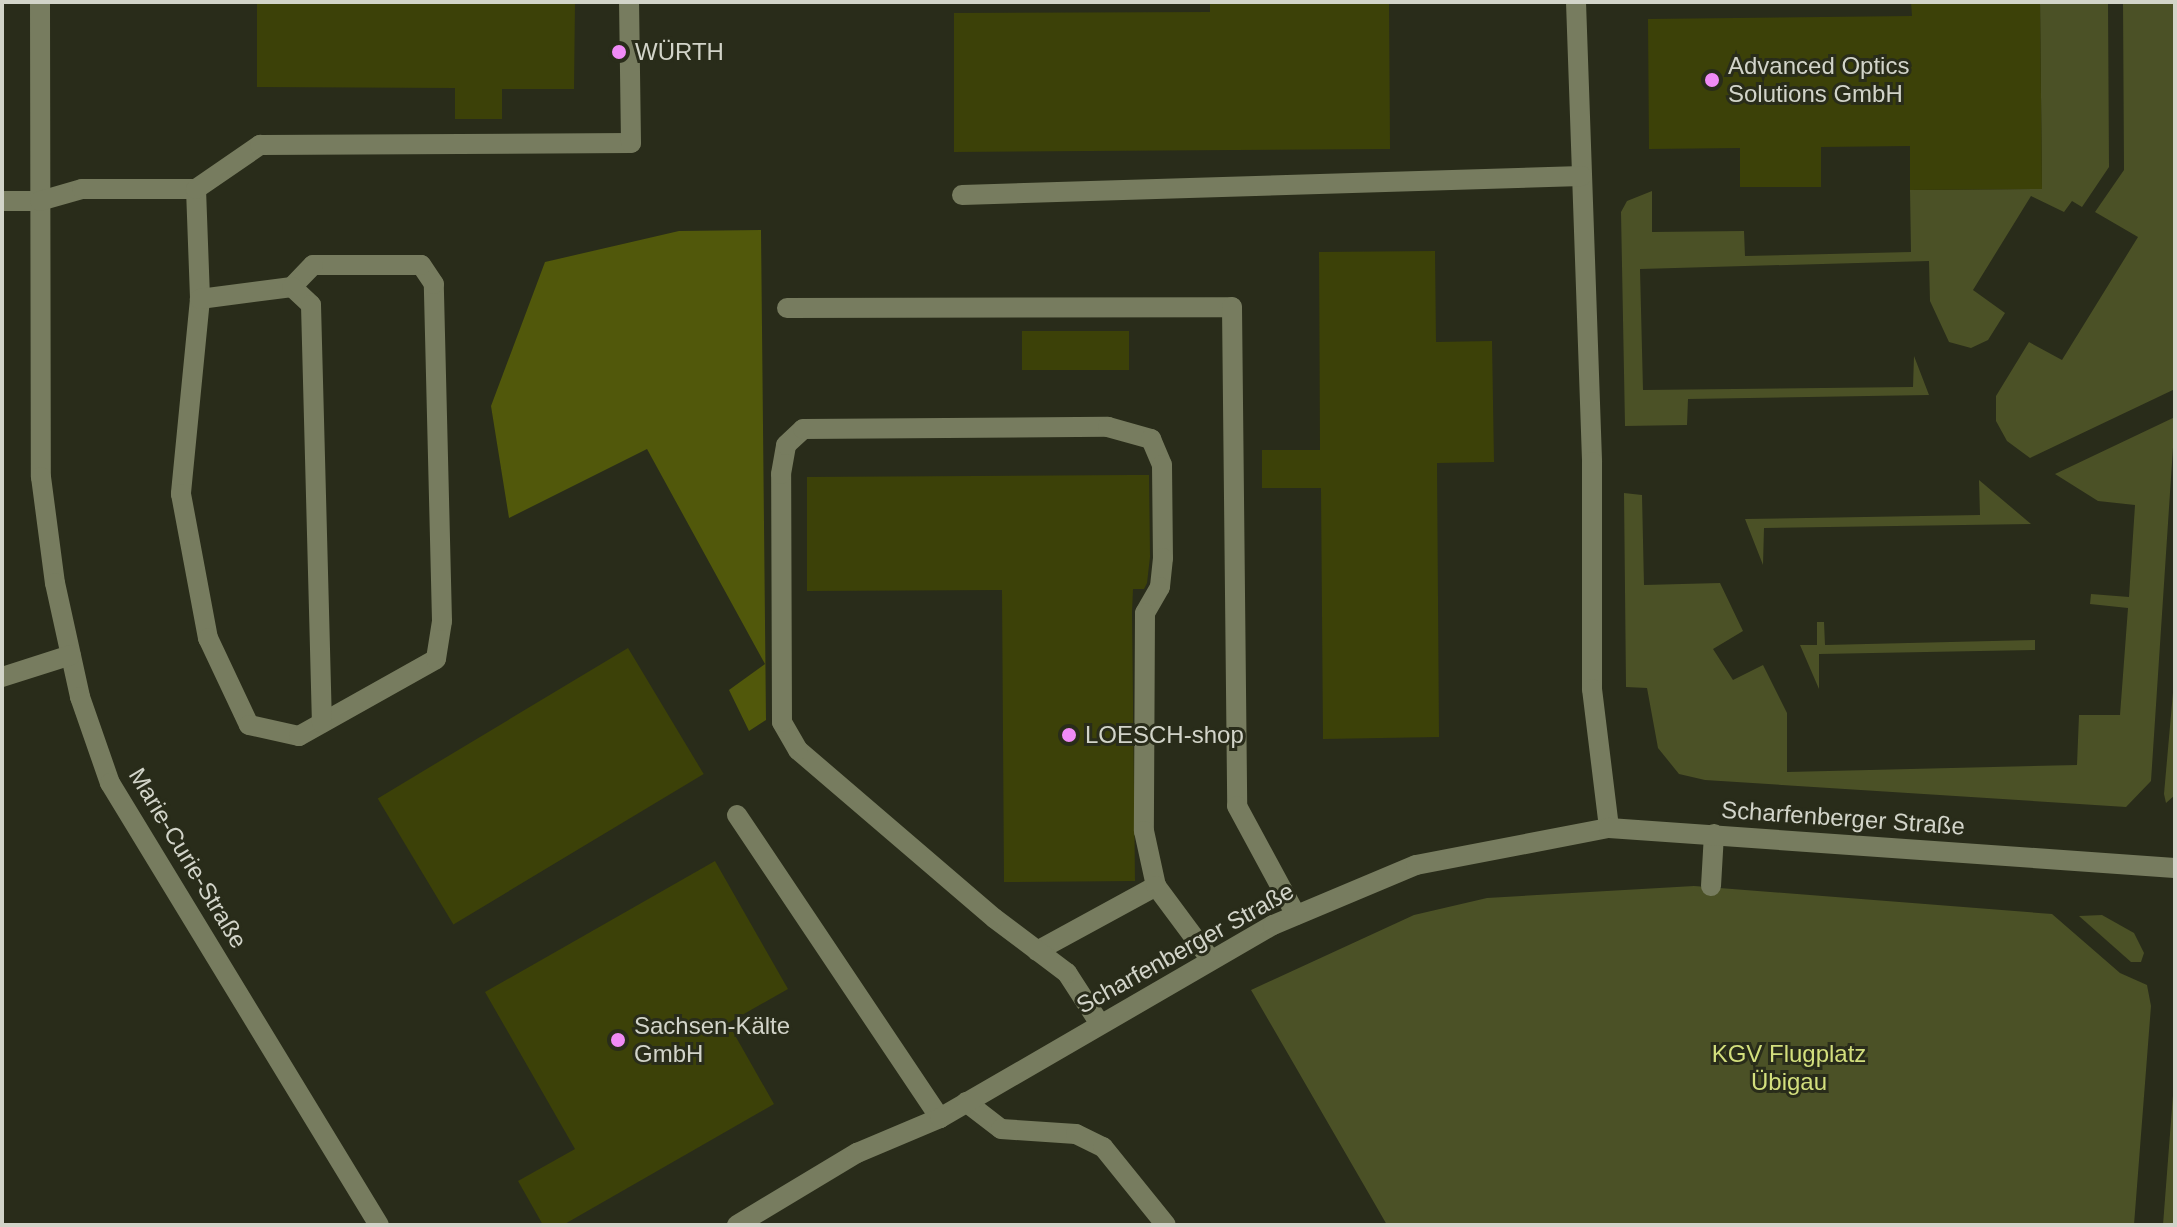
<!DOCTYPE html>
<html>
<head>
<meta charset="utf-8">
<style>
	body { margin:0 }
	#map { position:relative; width:2177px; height:1227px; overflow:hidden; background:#292c1a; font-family:Arial,sans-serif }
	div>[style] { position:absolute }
	.green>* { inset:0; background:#4b5126 }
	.forest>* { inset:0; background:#51580b }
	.building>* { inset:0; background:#3c4108; transform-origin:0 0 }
	.minor>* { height:20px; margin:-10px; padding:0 10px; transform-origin:10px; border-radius:10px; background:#777c5f }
	.dots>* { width:22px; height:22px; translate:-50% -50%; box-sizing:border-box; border:4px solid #292c1a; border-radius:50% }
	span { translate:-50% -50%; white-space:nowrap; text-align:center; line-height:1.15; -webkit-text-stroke:6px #292c1a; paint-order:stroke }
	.poi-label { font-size:24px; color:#d2d4c9 }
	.left { translate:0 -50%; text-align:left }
	.street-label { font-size:24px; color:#d2d4c9 }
	.park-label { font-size:24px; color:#d3df7d }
	.frame { position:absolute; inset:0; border:4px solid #d2d4c9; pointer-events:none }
</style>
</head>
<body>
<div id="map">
	<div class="green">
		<div style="clip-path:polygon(2040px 2px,2108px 2px,2109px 167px,2082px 207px,2072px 201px,2064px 212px,2031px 196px,1973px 290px,2005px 313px,1988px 340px,1971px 348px,1949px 342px,1930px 301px,1929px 261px,1640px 269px,1643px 390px,1913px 387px,1914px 356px,1929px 395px,1688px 399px,1687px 425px,1625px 426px,1621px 212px,1627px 201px,1652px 191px,1652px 232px,1744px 231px,1745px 256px,1911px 252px,1910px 190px,2042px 189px)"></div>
		<div style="clip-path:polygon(2123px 2px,2175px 2px,2175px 389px,2030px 458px,2007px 441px,1996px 421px,1996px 396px,2029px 342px,2062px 360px,2138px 237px,2095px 212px,2124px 170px)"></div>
		<div style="clip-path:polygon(2175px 417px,2151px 781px,2126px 807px,1705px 780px,1679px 774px,1658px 748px,1647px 688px,1626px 687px,1624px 493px,1642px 495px,1644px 585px,1720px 583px,1743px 631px,1713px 649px,1733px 680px,1763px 665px,1787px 713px,1787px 772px,2077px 765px,2079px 715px,2120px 715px,2128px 608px,2090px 604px,2091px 594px,2129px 597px,2135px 505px,2098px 501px,2055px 474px)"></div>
		<div style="clip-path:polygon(1979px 480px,2031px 524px,1764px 528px,1763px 565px,1745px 519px,1980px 515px)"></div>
		<div style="clip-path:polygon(1817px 622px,1824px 622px,1825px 645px,2035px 640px,2035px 650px,1819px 654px,1819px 689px,1800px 645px,1817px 645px)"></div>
		<div style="clip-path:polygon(2175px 670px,2175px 795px,2166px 803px,2164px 794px)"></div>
		<div style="clip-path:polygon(1694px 886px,2052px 914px,2120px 973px,2147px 985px,2151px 1006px,2134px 1225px,1387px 1225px,1251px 990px,1414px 915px,1487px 898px)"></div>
		<div style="clip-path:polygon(2102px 915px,2134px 933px,2144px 953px,2141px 962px,2131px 962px,2079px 916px)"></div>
		<div style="clip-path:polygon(2175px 1069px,2175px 1225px,2163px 1225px)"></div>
	</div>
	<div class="forest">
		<div style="clip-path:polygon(761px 230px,766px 720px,749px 731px,729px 690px,765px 664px,647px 449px,509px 518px,491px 406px,545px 262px,679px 231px)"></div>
	</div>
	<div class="building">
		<div style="clip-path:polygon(257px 2px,575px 2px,574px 89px,502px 89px,502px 119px,455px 119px,455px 88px,257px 87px)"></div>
		<div style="clip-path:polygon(1210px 2px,1389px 2px,1390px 149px,954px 152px,954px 13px,1210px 12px)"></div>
		<div style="clip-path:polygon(1911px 2px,2040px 2px,2042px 189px,1910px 190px,1910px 146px,1821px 147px,1821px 187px,1740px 187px,1740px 148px,1649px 149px,1648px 19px,1912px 16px)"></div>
		<div style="clip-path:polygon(1435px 251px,1436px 342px,1492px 341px,1494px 462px,1437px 463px,1439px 737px,1323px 739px,1321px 488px,1262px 488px,1262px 450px,1320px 450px,1319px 252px)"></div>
		<div style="left:1022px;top:331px;width:107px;height:39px"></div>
		<div style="clip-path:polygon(1132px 475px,1149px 475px,1150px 557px,1147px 583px,1144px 589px,1133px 589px,1132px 613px,1135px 881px,1004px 882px,1002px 590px,807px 591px,807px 477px)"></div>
		<div style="left:628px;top:648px;width:147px;height:292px;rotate:59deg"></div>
		<div style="clip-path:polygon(715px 861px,788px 989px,728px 1023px,774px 1104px,563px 1225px,543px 1225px,518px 1181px,575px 1149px,485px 992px)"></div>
	</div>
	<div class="minor">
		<div style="left:40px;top:2px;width:475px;rotate:89.9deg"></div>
		<div style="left:41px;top:477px;width:107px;rotate:82.5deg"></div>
		<div style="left:55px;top:583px;width:117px;rotate:77.6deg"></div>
		<div style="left:80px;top:697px;width:91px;rotate:70.8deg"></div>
		<div style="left:110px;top:783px;width:517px;rotate:58.68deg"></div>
		<div style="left:1576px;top:2px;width:460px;rotate:88deg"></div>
		<div style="left:1592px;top:462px;width:227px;rotate:90deg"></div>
		<div style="left:1592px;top:689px;width:140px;rotate:83deg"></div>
		<div style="left:196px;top:189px;width:110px;rotate:87.9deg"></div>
		<div style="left:200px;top:299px;width:196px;rotate:95.6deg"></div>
		<div style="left:181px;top:494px;width:147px;rotate:79.4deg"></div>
		<div style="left:208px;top:638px;width:96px;rotate:64.8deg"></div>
		<div style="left:249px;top:725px;width:51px;rotate:12.4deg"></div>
		<div style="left:299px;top:736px;width:157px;rotate:-29.3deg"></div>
		<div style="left:436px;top:659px;width:38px;rotate:-81deg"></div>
		<div style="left:442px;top:621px;width:337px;rotate:-91.4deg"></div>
		<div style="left:434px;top:284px;width:23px;rotate:-124deg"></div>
		<div style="left:421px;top:265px;width:108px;rotate:180deg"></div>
		<div style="left:313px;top:265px;width:30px;rotate:134deg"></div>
		<div style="left:292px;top:287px;width:93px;rotate:172.6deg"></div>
		<div style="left:962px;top:195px;width:620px;rotate:-1.76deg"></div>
		<div style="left:2px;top:201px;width:38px"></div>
		<div style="left:40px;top:201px;width:44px;rotate:-15.9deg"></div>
		<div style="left:82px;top:189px;width:114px"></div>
		<div style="left:196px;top:189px;width:78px;rotate:-34.5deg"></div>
		<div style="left:260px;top:145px;width:371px;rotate:-0.3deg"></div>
		<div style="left:631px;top:143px;width:141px;rotate:-90.8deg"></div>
		<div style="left:292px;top:287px;width:26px;rotate:43deg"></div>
		<div style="left:311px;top:305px;width:418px;rotate:88.5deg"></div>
		<div style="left:787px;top:308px;width:445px;rotate:-0.1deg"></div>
		<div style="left:1232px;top:307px;width:499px;rotate:89.4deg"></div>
		<div style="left:1237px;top:806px;width:124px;rotate:61.6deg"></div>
		<div style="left:2px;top:677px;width:72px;rotate:-17.7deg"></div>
		<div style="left:737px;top:815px;width:365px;rotate:56.2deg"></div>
		<div style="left:1711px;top:886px;width:52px;rotate:-86.7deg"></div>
		<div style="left:1037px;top:951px;width:136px;rotate:-28.6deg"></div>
		<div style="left:1100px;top:1024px;width:61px;rotate:-122.9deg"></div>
		<div style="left:1067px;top:973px;width:91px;rotate:-143deg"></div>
		<div style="left:994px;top:918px;width:258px;rotate:-139.4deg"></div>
		<div style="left:798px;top:750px;width:32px;rotate:-120deg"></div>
		<div style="left:782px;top:722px;width:248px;rotate:-90.2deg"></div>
		<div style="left:781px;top:474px;width:29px;rotate:-80deg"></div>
		<div style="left:786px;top:445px;width:23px;rotate:-43deg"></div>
		<div style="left:803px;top:429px;width:305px;rotate:-0.4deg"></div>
		<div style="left:1108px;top:427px;width:45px;rotate:15.6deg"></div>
		<div style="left:1151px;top:439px;width:28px;rotate:67deg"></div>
		<div style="left:1162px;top:465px;width:93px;rotate:89.4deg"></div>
		<div style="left:1163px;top:558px;width:29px;rotate:96deg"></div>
		<div style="left:1160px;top:587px;width:30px;rotate:120deg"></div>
		<div style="left:1145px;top:613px;width:218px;rotate:90.3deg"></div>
		<div style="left:1144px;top:831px;width:56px;rotate:77.7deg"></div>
		<div style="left:1156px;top:886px;width:92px;rotate:53.4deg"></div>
		<div style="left:966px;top:1102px;width:44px;rotate:37.6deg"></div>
		<div style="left:1001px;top:1129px;width:75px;rotate:3.8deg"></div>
		<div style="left:1076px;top:1134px;width:30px;rotate:26deg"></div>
		<div style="left:1103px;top:1147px;width:100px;rotate:51.1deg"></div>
		<div style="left:737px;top:1225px;width:140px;rotate:-31deg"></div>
		<div style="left:857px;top:1153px;width:90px;rotate:-22.9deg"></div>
		<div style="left:940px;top:1118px;width:385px;rotate:-30.1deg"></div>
		<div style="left:1273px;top:925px;width:155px;rotate:-22.8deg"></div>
		<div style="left:1416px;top:865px;width:197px;rotate:-10.9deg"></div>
		<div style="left:1609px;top:828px;width:567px;rotate:4.04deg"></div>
	</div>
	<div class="dots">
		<div style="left:619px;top:52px;background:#f08bf6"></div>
		<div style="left:1712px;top:80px;background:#f08bf6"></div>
		<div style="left:1069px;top:735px;background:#f08bf6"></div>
		<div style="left:618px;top:1040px;background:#f08bf6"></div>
	</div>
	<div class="poi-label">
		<span class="left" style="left:635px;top:52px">WÜRTH</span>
		<span class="left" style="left:1728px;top:80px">Advanced Optics<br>Solutions GmbH</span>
		<span class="left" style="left:1085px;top:735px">LOESCH-shop</span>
		<span class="left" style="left:634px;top:1040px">Sachsen-Kälte<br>GmbH</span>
	</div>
	<div class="street-label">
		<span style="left:1843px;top:818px;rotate:4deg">Scharfenberger Straße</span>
		<span style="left:188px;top:858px;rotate:59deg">Marie-Curie-Straße</span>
		<span style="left:1185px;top:948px;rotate:-29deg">Scharfenberger Straße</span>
	</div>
	<div class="park-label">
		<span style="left:1789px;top:1068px">KGV Flugplatz<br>Übigau</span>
	</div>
	<div class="frame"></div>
</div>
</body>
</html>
